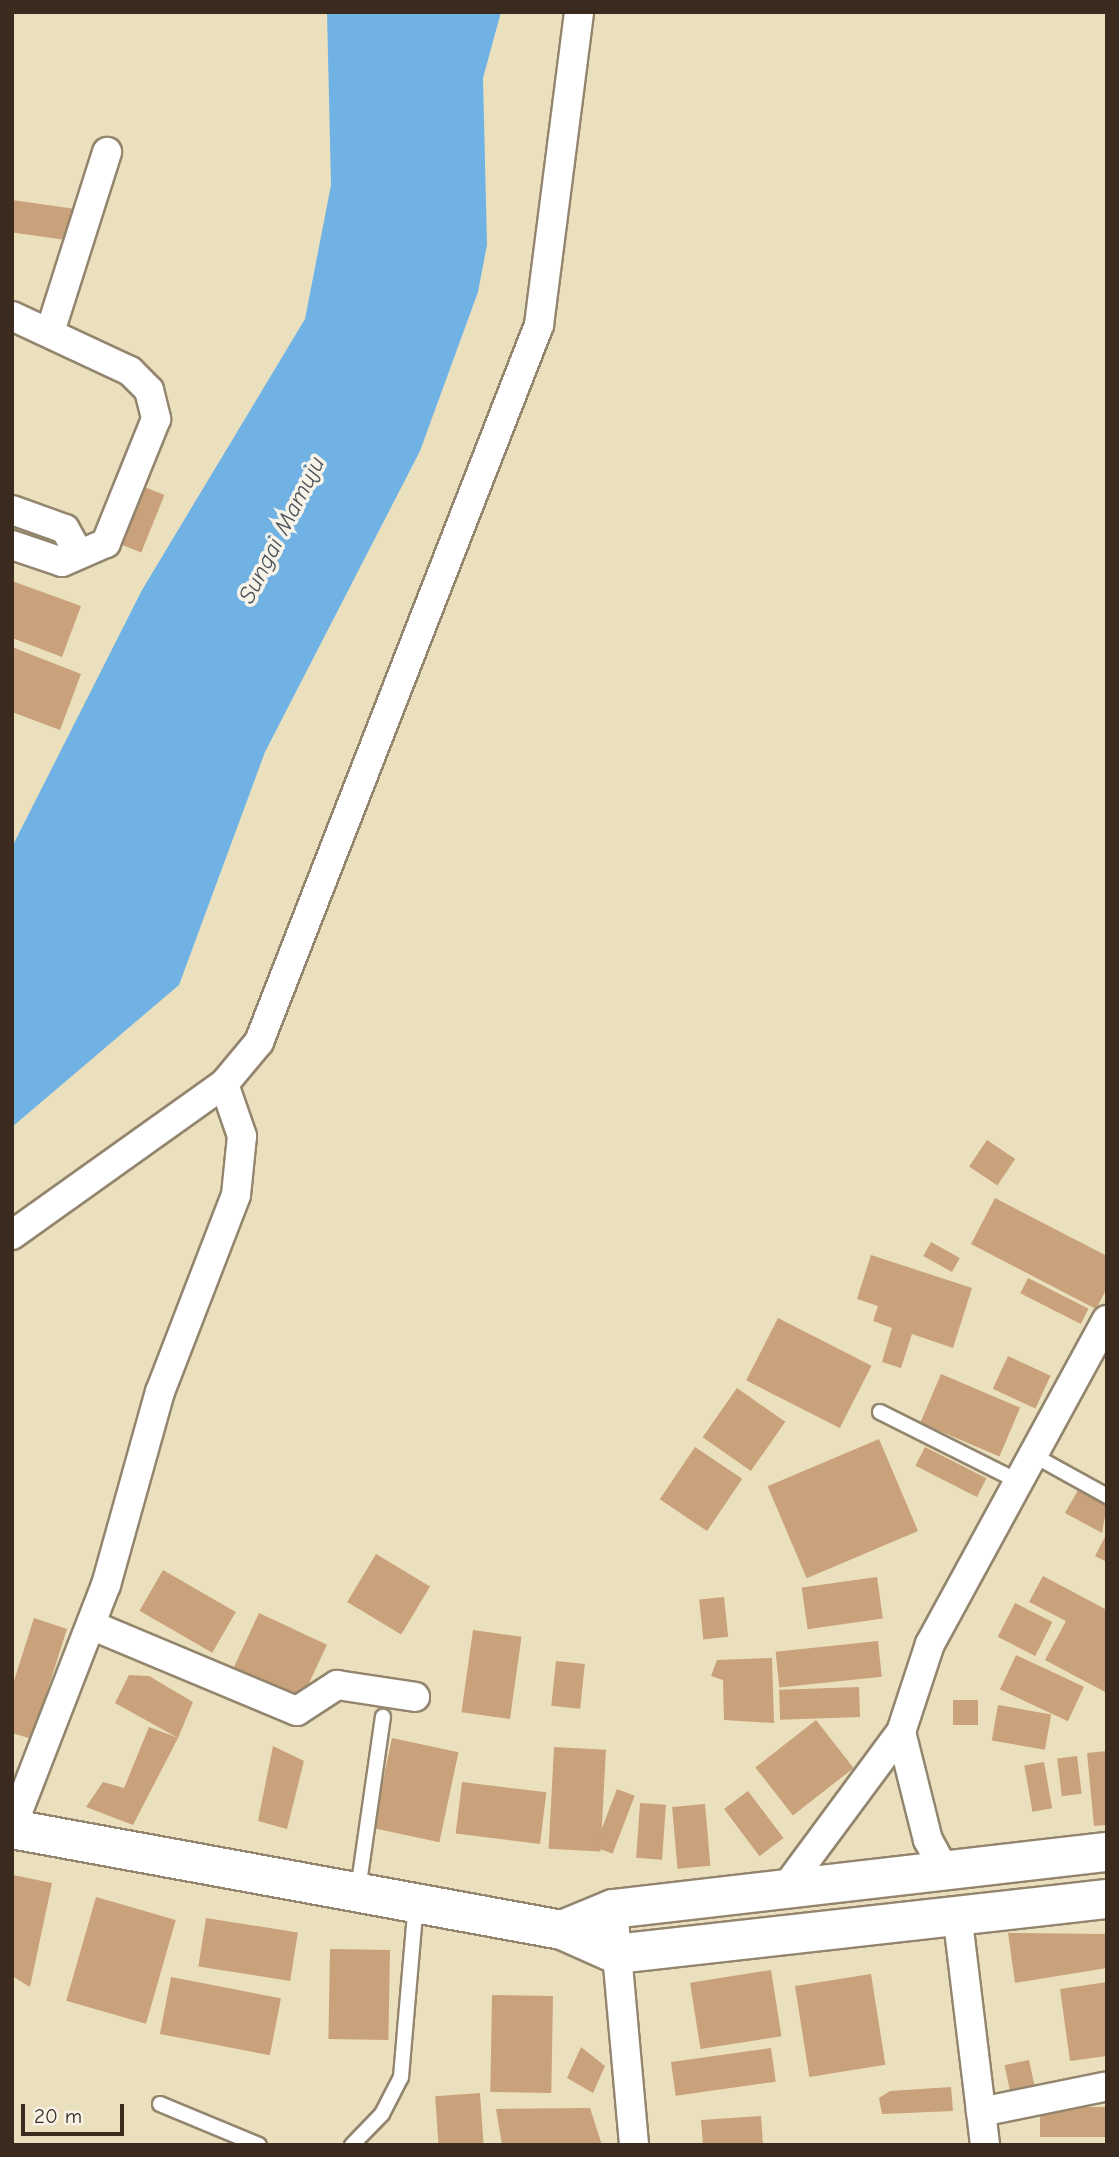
<!DOCTYPE html>
<html>
<head>
<meta charset="utf-8">
<style>
	body { margin:0 }
	#map { position:relative; width:1119px; height:2157px; overflow:hidden; background:#ebe0be; font-family:"Comic Neue",sans-serif }
	div>[style] { position:absolute }
	.water>* { inset:0; background:#70b2e4 }
	.building>* { inset:0; background:#c9a17a; transform-origin:0 0 }
	.roads { filter:drop-shadow(2px 0 #93856e) drop-shadow(-2px 0 #93856e) drop-shadow(0 2px #93856e) drop-shadow(0 -2px #93856e) }
	.lane>* { height:14px; margin:-7px; padding:0 7px; transform-origin:7px; border-radius:7px; background:#fff }
	.street>* { height:28px; margin:-14px; padding:0 14px; transform-origin:14px; border-radius:14px; background:#fff }
	.highway>* { height:38px; margin:-19px; padding:0 19px; transform-origin:19px; border-radius:19px; background:#fff }
	span { translate:-50% -50%; white-space:nowrap; text-align:center; line-height:1.15; -webkit-text-stroke:7px #f7f3e8; paint-order:stroke }
	.water-label { font-size:24px; color:#4b5359; font-style:italic }
	.frame { position:absolute; inset:0; border:14px solid #3b2a1e; pointer-events:none }
	.scale { position:absolute; left:21px; top:2104px; width:103px; height:32px; box-sizing:border-box; border:4px solid #3b2a1e; border-top:0; padding-left:9px; font-size:21px; line-height:24px; white-space:nowrap; color:#3b2a1e; -webkit-text-stroke:5px #f7f3e8; paint-order:stroke }
</style>
</head>
<body>
<div id="map">
	<div class="water">
		<div style="clip-path:polygon(327px 12px,501px 12px,483px 78px,487px 245px,478px 292px,420px 451px,265px 752px,179px 985px,12px 1127px,12px 847px,142px 590px,305px 319px,331px 185px)"></div>
	</div>
	<div class="building">
		<div style="left:12px;top:200px;width:68px;height:32px;rotate:8deg"></div>
		<div style="left:132px;top:482px;width:35px;height:62px;rotate:22deg"></div>
		<div style="clip-path:polygon(12px 581px,81px 606px,62px 657px,12px 638px)"></div>
		<div style="clip-path:polygon(12px 647px,81px 674px,60px 730px,12px 712px)"></div>
		<div style="left:987px;top:1140px;width:34px;height:32px;rotate:34deg"></div>
		<div style="clip-path:polygon(995px 1198px,1107px 1256px,1107px 1288px,1096px 1309px,971px 1244px)"></div>
		<div style="left:931px;top:1242px;width:33px;height:16px;rotate:29deg"></div>
		<div style="clip-path:polygon(871px 1255px,972px 1288px,953px 1348px,912px 1334px,901px 1368px,882px 1362px,892px 1328px,873px 1321px,878px 1306px,857px 1299px)"></div>
		<div style="left:1028px;top:1278px;width:68px;height:17px;rotate:27deg"></div>
		<div style="left:778px;top:1318px;width:105px;height:70px;rotate:27deg"></div>
		<div style="left:1008px;top:1356px;width:47px;height:36px;rotate:25deg"></div>
		<div style="left:941px;top:1374px;width:86px;height:53px;rotate:23deg"></div>
		<div style="left:737px;top:1388px;width:59px;height:60px;rotate:35deg"></div>
		<div style="left:879px;top:1439px;width:100px;height:121px;rotate:67deg"></div>
		<div style="left:695px;top:1447px;width:57px;height:63px;rotate:34deg"></div>
		<div style="left:925px;top:1447px;width:69px;height:21px;rotate:27deg"></div>
		<div style="clip-path:polygon(1078px 1490px,1107px 1505px,1102px 1533px,1065px 1513px)"></div>
		<div style="clip-path:polygon(1107px 1533px,1107px 1562px,1095px 1556px)"></div>
		<div style="left:376px;top:1554px;width:63px;height:56px;rotate:31deg"></div>
		<div style="left:163px;top:1570px;width:84px;height:47px;rotate:30deg"></div>
		<div style="clip-path:polygon(1043px 1576px,1107px 1610px,1107px 1693px,1045px 1660px,1066px 1621px,1029px 1602px)"></div>
		<div style="left:877px;top:1577px;width:42px;height:76px;rotate:82deg"></div>
		<div style="left:724px;top:1597px;width:40px;height:25px;rotate:84deg"></div>
		<div style="left:1015px;top:1603px;width:42px;height:38px;rotate:27deg"></div>
		<div style="left:259px;top:1613px;width:75px;height:60px;rotate:25deg"></div>
		<div style="clip-path:polygon(34px 1618px,67px 1629px,32px 1739px,12px 1733px,12px 1687px)"></div>
		<div style="left:473px;top:1630px;width:49px;height:83px;rotate:8deg"></div>
		<div style="left:878px;top:1641px;width:36px;height:103px;rotate:84deg"></div>
		<div style="left:1016px;top:1655px;width:75px;height:38px;rotate:25deg"></div>
		<div style="clip-path:polygon(772px 1658px,774px 1723px,724px 1720px,723px 1680px,711px 1676px,717px 1660px)"></div>
		<div style="left:556px;top:1661px;width:29px;height:45px;rotate:6deg"></div>
		<div style="clip-path:polygon(129px 1675px,149px 1676px,193px 1702px,178px 1738px,115px 1703px)"></div>
		<div style="left:859px;top:1687px;width:30px;height:80px;rotate:88deg"></div>
		<div style="left:953px;top:1700px;width:25px;height:25px"></div>
		<div style="left:998px;top:1705px;width:54px;height:36px;rotate:10deg"></div>
		<div style="left:816px;top:1720px;width:61px;height:77px;rotate:52deg"></div>
		<div style="clip-path:polygon(149px 1727px,178px 1738px,133px 1825px,86px 1807px,103px 1782px,124px 1788px)"></div>
		<div style="left:392px;top:1738px;width:68px;height:92px;rotate:12deg"></div>
		<div style="clip-path:polygon(273px 1746px,304px 1761px,287px 1829px,258px 1821px)"></div>
		<div style="left:554px;top:1747px;width:52px;height:102px;rotate:3deg"></div>
		<div style="clip-path:polygon(1107px 1751px,1107px 1825px,1094px 1826px,1087px 1753px)"></div>
		<div style="left:1077px;top:1756px;width:38px;height:20px;rotate:83deg"></div>
		<div style="left:1044px;top:1762px;width:47px;height:20px;rotate:80deg"></div>
		<div style="left:462px;top:1782px;width:85px;height:52px;rotate:7deg"></div>
		<div style="left:617px;top:1789px;width:19px;height:62px;rotate:21deg"></div>
		<div style="left:748px;top:1791px;width:59px;height:30px;rotate:53deg"></div>
		<div style="left:640px;top:1803px;width:26px;height:55px;rotate:4deg"></div>
		<div style="left:705px;top:1804px;width:62px;height:33px;rotate:85deg"></div>
		<div style="clip-path:polygon(13px 1875px,52px 1883px,30px 1987px,12px 1976px)"></div>
		<div style="left:96px;top:1897px;width:83px;height:108px;rotate:16deg"></div>
		<div style="left:206px;top:1918px;width:93px;height:49px;rotate:9deg"></div>
		<div style="clip-path:polygon(1008px 1933px,1107px 1934px,1107px 1968px,1015px 1983px)"></div>
		<div style="left:330px;top:1949px;width:60px;height:90px;rotate:1deg"></div>
		<div style="left:771px;top:1970px;width:67px;height:82px;rotate:81deg"></div>
		<div style="left:871px;top:1974px;width:92px;height:77px;rotate:81deg"></div>
		<div style="left:171px;top:1977px;width:112px;height:58px;rotate:11deg"></div>
		<div style="clip-path:polygon(1107px 1982px,1107px 2056px,1070px 2061px,1060px 1989px)"></div>
		<div style="left:492px;top:1995px;width:61px;height:97px;rotate:1deg"></div>
		<div style="clip-path:polygon(581px 2047px,605px 2066px,593px 2093px,567px 2078px)"></div>
		<div style="left:771px;top:2048px;width:34px;height:101px;rotate:82deg"></div>
		<div style="left:1029px;top:2060px;width:34px;height:25px;rotate:78deg"></div>
		<div style="clip-path:polygon(951px 2087px,953px 2111px,882px 2114px,879px 2098px,890px 2091px)"></div>
		<div style="left:480px;top:2093px;width:52px;height:45px;rotate:86deg"></div>
		<div style="left:1107px;top:2107px;width:30px;height:67px;rotate:90deg"></div>
		<div style="clip-path:polygon(590px 2108px,602px 2145px,502px 2145px,496px 2109px)"></div>
		<div style="clip-path:polygon(761px 2116px,763px 2145px,703px 2145px,701px 2120px)"></div>
	</div>
	<div class="roads">
		<div class="lane">
			<div style="left:880px;top:1412px;width:154px;rotate:26.6deg"></div>
			<div style="left:1033px;top:1455px;width:85px;rotate:29deg"></div>
			<div style="left:358px;top:1890px;width:175px;rotate:-81.8deg"></div>
			<div style="left:160px;top:2104px;width:107px;rotate:22.5deg"></div>
			<div style="left:352px;top:2145px;width:43px;rotate:-45.9deg"></div>
			<div style="left:382px;top:2114px;width:42px;rotate:-62.8deg"></div>
			<div style="left:401px;top:2077px;width:175px;rotate:-85.1deg"></div>
		</div>
		<div class="street">
			<div style="left:12px;top:316px;width:130px;rotate:25deg"></div>
			<div style="left:130px;top:371px;width:27px;rotate:45deg"></div>
			<div style="left:149px;top:390px;width:30px;rotate:76deg"></div>
			<div style="left:156px;top:419px;width:134px;rotate:112deg"></div>
			<div style="left:106px;top:543px;width:48px;rotate:156.6deg"></div>
			<div style="left:62px;top:562px;width:53px;rotate:-161.2deg"></div>
			<div style="left:50px;top:332px;width:189px;rotate:-72.4deg"></div>
			<div style="left:12px;top:510px;width:56px;rotate:19.7deg"></div>
			<div style="left:65px;top:529px;width:29px;rotate:61deg"></div>
			<div style="left:12px;top:1235px;width:260px;rotate:-35.5deg"></div>
			<div style="left:224px;top:1084px;width:55px;rotate:-50.2deg"></div>
			<div style="left:259px;top:1042px;width:770px;rotate:-68.67deg"></div>
			<div style="left:539px;top:325px;width:316px;rotate:-82.7deg"></div>
			<div style="left:91px;top:1625px;width:223px;rotate:22.7deg"></div>
			<div style="left:297px;top:1711px;width:48px;rotate:-33deg"></div>
			<div style="left:337px;top:1685px;width:79px;rotate:8.7deg"></div>
			<div style="left:901px;top:1732px;width:111px;rotate:76deg"></div>
			<div style="left:928px;top:1840px;width:38px;rotate:61deg"></div>
			<div style="left:12px;top:1827px;width:260px;rotate:-68.8deg"></div>
			<div style="left:106px;top:1585px;width:200px;rotate:-74.4deg"></div>
			<div style="left:160px;top:1392px;width:211px;rotate:-68.9deg"></div>
			<div style="left:236px;top:1195px;width:59px;rotate:-84.2deg"></div>
			<div style="left:242px;top:1136px;width:55px;rotate:-109.1deg"></div>
			<div style="left:784px;top:1890px;width:197px;rotate:-53.5deg"></div>
			<div style="left:901px;top:1732px;width:93px;rotate:-71.8deg"></div>
			<div style="left:930px;top:1644px;width:369px;rotate:-61.4deg"></div>
			<div style="left:613px;top:1909px;width:237px;rotate:84.9deg"></div>
			<div style="left:957px;top:1913px;width:234px;rotate:83.1deg"></div>
			<div style="left:981px;top:2112px;width:126px;rotate:-11.5deg"></div>
		</div>
		<div class="highway">
			<div style="left:12px;top:1829px;width:559px;rotate:10.41deg"></div>
			<div style="left:562px;top:1930px;width:59px;rotate:24deg"></div>
			<div style="left:616px;top:1954px;width:494px;rotate:-6.4deg"></div>
			<div style="left:562px;top:1930px;width:55px;rotate:-22.4deg"></div>
			<div style="left:613px;top:1909px;width:497px;rotate:-6.6deg"></div>
		</div>
	</div>
	<div class="water-label">
		<span style="left:282px;top:530px;rotate:-63deg">Sungai Mamuju</span>
	</div>
	<div class="frame"></div>
	<div class="scale">20 m</div>
</div>
</body>
</html>
